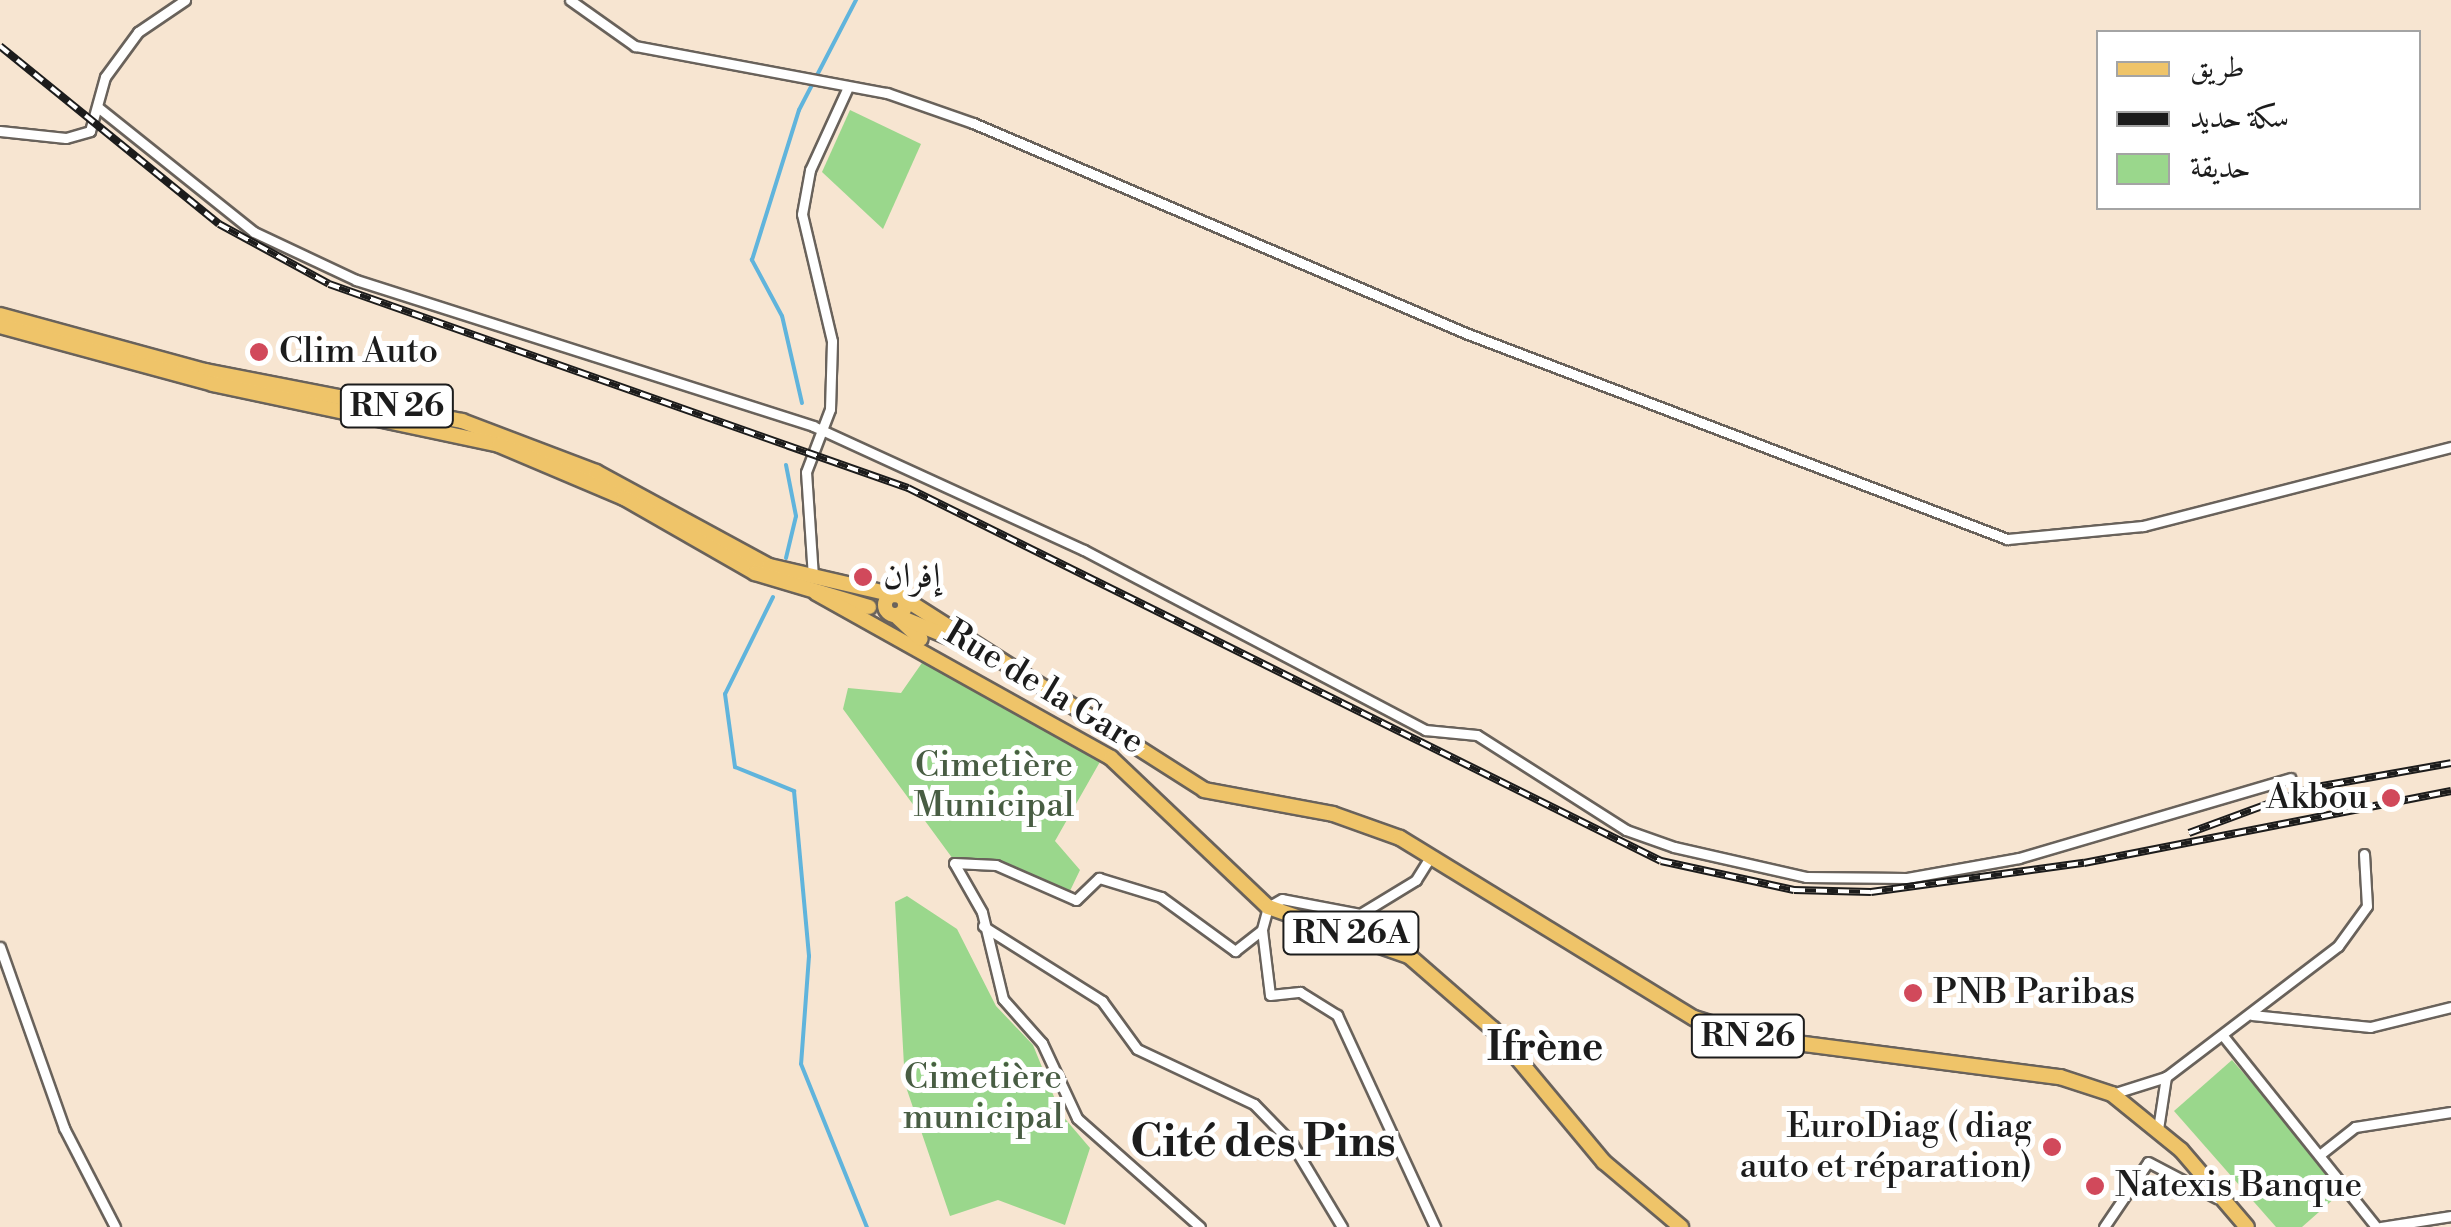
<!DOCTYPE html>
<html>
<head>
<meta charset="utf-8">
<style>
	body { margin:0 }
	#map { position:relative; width:2451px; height:1227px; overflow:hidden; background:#f7e5d1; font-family:"Libre Bodoni",Amiri,serif }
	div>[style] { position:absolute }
	.green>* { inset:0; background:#9ad78c }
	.stream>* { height:4px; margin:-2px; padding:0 2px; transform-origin:2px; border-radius:2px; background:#60b4dc }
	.roads { filter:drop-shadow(2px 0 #69625b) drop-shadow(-2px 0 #69625b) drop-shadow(0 2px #69625b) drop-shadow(0 -2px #69625b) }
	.street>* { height:9px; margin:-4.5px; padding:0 4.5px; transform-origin:4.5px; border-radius:4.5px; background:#fff }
	.primary>* { height:14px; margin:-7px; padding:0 7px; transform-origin:7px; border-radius:7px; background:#efc469 }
	.primary>.ring { margin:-7px; padding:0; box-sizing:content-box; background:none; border:14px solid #efc469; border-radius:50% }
	.rail>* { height:8px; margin-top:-4px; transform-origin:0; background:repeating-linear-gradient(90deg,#fff 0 11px,#1c1c1c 0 22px); box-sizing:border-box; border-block:2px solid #1c1c1c }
	.dots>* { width:28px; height:28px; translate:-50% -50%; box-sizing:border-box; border:5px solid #fff; border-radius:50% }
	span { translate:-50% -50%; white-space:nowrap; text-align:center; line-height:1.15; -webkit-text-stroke:10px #fff; paint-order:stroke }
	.shield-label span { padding:2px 8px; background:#fff; border:2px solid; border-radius:8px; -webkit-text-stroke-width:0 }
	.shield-label { font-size:32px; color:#1c1c1c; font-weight:700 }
	.poi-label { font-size:35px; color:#1c1c1c }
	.left { translate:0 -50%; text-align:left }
	.right { translate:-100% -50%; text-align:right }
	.street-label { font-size:35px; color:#1c1c1c }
	.park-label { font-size:35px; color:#485d43 }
	.quarter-label { font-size:40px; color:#1c1c1c; font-weight:700 }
	.district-label { font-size:45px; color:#1c1c1c; font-weight:700 }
	.legend { position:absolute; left:2096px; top:30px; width:325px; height:180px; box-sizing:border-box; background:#fff; border:2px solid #a4a4a4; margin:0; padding:12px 18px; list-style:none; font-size:30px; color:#1c1c1c }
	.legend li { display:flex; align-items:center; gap:20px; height:50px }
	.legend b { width:50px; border:2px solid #a4a4a4 }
</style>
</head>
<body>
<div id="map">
	<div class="green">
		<div style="clip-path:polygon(850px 110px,921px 144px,883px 229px,822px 172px)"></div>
		<div style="clip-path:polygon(924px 660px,1101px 760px,1055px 841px,1080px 870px,1069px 893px,1000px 863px,953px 859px,843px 709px,848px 688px,901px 693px)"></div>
		<div style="clip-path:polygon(907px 896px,957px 929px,996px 1006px,1033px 1045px,1061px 1114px,1090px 1148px,1065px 1225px,998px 1200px,950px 1216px,905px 1084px,895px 902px)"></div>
		<div style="clip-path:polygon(2232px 1060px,2345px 1189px,2302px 1227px,2276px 1227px,2174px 1111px)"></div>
	</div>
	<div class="stream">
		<div style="left:802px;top:403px;width:89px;rotate:-102.9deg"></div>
		<div style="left:782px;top:316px;width:64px;rotate:-118.2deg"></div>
		<div style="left:752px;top:260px;width:157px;rotate:-72.6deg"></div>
		<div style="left:799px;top:110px;width:124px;rotate:-62.6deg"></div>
		<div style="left:786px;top:558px;width:43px;rotate:-76.6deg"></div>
		<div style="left:796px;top:516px;width:52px;rotate:-101.1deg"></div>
		<div style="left:773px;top:597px;width:108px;rotate:116.3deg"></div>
		<div style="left:725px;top:694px;width:74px;rotate:82.2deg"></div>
		<div style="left:735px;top:767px;width:64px;rotate:22.1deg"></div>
		<div style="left:794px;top:791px;width:166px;rotate:84.8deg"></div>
		<div style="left:809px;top:956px;width:108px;rotate:94.2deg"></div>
		<div style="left:801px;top:1064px;width:176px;rotate:68deg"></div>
	</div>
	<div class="roads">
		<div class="street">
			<div style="left:570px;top:0;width:80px;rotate:35.3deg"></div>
			<div style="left:635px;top:46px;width:256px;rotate:10.6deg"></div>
			<div style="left:887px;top:93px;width:91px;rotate:19.2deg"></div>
			<div style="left:973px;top:123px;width:538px;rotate:23.09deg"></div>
			<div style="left:1468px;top:334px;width:577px;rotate:20.82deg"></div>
			<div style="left:2007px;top:539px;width:137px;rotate:-5.5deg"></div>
			<div style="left:2143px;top:526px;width:318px;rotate:-14.4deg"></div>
			<div style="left:99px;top:108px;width:198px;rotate:38.7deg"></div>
			<div style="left:254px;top:232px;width:113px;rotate:25.2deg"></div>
			<div style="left:356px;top:280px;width:480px;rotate:17.7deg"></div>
			<div style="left:813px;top:426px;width:298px;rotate:24.6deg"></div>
			<div style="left:1084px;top:550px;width:386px;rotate:27.8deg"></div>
			<div style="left:1425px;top:730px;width:52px;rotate:5.5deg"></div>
			<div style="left:1477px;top:735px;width:177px;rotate:32.5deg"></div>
			<div style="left:1626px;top:830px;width:51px;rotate:19.5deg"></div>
			<div style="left:1674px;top:847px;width:135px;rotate:12.8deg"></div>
			<div style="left:1806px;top:877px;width:101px;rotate:0.6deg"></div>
			<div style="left:1907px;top:878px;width:114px;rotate:-10.1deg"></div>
			<div style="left:2019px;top:858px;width:283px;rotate:-16.4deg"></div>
			<div style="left:0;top:131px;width:66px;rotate:6.1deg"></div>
			<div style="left:66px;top:138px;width:25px;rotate:-16deg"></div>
			<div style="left:90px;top:131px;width:56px;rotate:-74.5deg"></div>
			<div style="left:105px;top:77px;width:56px;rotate:-53.7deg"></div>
			<div style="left:138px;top:32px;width:57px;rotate:-34.2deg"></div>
			<div style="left:813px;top:577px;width:105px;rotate:-93.8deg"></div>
			<div style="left:806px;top:472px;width:67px;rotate:-69.1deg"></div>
			<div style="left:830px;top:409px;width:68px;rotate:-88.3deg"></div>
			<div style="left:832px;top:341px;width:130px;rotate:-103.3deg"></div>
			<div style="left:802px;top:214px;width:45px;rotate:-79.7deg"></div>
			<div style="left:810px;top:170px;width:89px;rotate:-65.4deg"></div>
			<div style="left:1429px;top:859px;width:25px;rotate:122deg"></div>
			<div style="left:1416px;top:880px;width:66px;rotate:148.7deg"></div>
			<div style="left:1360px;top:914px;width:79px;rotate:-169.1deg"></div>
			<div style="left:1282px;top:899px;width:16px;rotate:150deg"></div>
			<div style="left:1268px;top:907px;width:24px;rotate:105deg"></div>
			<div style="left:1262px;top:930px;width:65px;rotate:83deg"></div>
			<div style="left:1270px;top:995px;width:30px;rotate:-6deg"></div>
			<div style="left:1300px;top:992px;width:44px;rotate:31.9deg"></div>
			<div style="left:1337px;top:1015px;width:234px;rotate:65.2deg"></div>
			<div style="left:983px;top:926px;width:141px;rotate:32.2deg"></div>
			<div style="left:1102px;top:1001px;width:59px;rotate:53.9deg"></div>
			<div style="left:1137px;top:1049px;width:129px;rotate:25.2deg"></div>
			<div style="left:1254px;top:1104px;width:53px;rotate:45.8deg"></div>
			<div style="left:1291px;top:1142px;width:99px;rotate:59deg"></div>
			<div style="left:0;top:947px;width:192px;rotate:70.5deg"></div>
			<div style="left:64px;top:1128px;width:111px;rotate:62.7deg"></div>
			<div style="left:2252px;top:1015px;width:119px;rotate:5.8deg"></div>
			<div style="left:2370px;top:1027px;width:83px;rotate:-13.9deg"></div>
			<div style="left:2224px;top:1037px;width:243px;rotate:51.3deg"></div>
			<div style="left:2112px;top:1094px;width:57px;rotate:-17.5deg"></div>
			<div style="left:2166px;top:1077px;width:216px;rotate:-37.3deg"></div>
			<div style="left:2338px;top:946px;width:49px;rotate:-54.1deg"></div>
			<div style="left:2367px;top:906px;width:52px;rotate:-93.3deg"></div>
			<div style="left:2158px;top:1129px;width:53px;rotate:-81.3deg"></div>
			<div style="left:2322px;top:1153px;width:42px;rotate:-38.2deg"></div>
			<div style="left:2355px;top:1127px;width:97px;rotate:-8.9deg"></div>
			<div style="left:1200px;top:1227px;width:164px;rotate:-138.5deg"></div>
			<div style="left:1077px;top:1118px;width:83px;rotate:-115deg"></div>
			<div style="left:1042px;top:1043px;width:59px;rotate:-131.6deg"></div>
			<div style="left:1003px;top:999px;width:89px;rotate:-103.6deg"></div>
			<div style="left:982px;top:912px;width:56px;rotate:-119.7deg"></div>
			<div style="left:954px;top:863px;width:42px;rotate:2.7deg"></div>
			<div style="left:996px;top:865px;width:87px;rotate:23.6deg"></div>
			<div style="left:1076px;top:900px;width:32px;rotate:-44deg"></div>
			<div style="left:1099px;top:878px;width:65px;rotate:17deg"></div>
			<div style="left:1161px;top:897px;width:92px;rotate:36.1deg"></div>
			<div style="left:1235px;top:951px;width:34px;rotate:-38deg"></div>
			<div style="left:2104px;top:1227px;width:78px;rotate:-55.9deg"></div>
			<div style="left:2148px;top:1162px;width:78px;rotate:27.6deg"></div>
			<div style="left:2381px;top:1227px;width:71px;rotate:-8.9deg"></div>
		</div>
		<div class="primary">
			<div style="left:0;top:315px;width:213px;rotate:15.3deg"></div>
			<div style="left:205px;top:371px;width:262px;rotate:11deg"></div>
			<div style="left:462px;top:421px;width:143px;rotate:20.8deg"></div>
			<div style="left:596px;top:472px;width:197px;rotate:28.5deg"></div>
			<div style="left:769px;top:566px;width:129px;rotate:13deg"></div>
			<div style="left:0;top:326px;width:221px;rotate:15.2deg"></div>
			<div style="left:213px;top:384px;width:292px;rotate:12deg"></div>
			<div style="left:499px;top:445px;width:136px;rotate:23deg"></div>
			<div style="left:624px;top:498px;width:151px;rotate:29.8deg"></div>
			<div style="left:755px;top:573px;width:119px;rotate:16.6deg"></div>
			<div style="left:816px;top:593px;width:338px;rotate:29.2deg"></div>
			<div style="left:1111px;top:758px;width:216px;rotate:43.5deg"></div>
			<div style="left:1268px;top:907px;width:149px;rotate:19.2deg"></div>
			<div style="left:1409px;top:956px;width:111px;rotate:41deg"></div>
			<div style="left:1493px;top:1029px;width:173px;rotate:50.2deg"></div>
			<div style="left:1604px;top:1162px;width:101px;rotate:40.2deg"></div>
			<div class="ring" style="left:885px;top:595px;width:6px;height:6px"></div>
			<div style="left:900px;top:596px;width:361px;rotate:32.5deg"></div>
			<div style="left:1204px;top:790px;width:131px;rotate:10.5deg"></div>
			<div style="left:1333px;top:814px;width:71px;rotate:19.7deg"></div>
			<div style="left:1400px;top:838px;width:345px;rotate:31.5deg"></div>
			<div style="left:1694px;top:1018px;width:67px;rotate:17.4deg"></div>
			<div style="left:1758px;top:1038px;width:305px;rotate:7.4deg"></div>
			<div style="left:2060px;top:1077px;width:55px;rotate:18.1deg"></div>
			<div style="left:2112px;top:1094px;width:89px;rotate:39.1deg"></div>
			<div style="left:2181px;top:1150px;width:101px;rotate:49.4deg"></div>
			<div style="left:895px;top:615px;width:35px;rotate:43deg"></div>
			<div style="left:895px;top:615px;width:95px;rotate:22.2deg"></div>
		</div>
	</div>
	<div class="rail">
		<div style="left:0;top:46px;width:282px;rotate:39.1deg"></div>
		<div style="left:219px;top:224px;width:125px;rotate:28.6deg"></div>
		<div style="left:329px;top:284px;width:614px;rotate:19.41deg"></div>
		<div style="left:908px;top:488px;width:840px;rotate:26.35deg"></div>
		<div style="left:1661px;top:861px;width:136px;rotate:12.3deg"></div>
		<div style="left:1794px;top:890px;width:77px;rotate:1.5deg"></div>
		<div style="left:1871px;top:892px;width:215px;rotate:-7.8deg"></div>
		<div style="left:2084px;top:863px;width:374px;rotate:-11.1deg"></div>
		<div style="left:2189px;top:833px;width:130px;rotate:-20.2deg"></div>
		<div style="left:2311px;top:788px;width:142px;rotate:-10.1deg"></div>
	</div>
	<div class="dots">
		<div style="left:259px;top:352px;background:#d1495b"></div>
		<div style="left:863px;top:577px;background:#d1495b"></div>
		<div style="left:2391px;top:798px;background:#d1495b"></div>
		<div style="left:1913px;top:993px;background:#d1495b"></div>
		<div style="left:2052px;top:1147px;background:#d1495b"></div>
		<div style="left:2095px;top:1186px;background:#d1495b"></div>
	</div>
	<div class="shield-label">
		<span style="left:397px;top:406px">RN 26</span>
		<span style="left:1351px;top:933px">RN 26A</span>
		<span style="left:1748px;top:1036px">RN 26</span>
	</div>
	<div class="poi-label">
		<span class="left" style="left:279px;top:352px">Clim Auto</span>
		<span class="left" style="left:883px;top:577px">إفران</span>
		<span class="right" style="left:2368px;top:798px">Akbou</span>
		<span class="left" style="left:1933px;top:993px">PNB Paribas</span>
		<span class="right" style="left:2032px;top:1147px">EuroDiag ( diag<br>auto et réparation)</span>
		<span class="left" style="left:2115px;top:1186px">Natexis Banque</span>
	</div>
	<div class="street-label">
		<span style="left:1044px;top:688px;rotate:31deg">Rue de la Gare</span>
	</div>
	<div class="park-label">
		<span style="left:994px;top:786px">Cimetière<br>Municipal</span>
		<span style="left:983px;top:1098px">Cimetière<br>municipal</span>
	</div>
	<div class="quarter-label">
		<span style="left:1545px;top:1048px">Ifrène</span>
	</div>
	<div class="district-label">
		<span style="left:1263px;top:1143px">Cité des Pins</span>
	</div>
	<ul class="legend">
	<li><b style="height:12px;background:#efc469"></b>طريق</li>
	<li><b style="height:12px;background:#1c1c1c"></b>سكة حديد</li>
	<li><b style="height:28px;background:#9ad78c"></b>حديقة</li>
	</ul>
</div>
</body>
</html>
